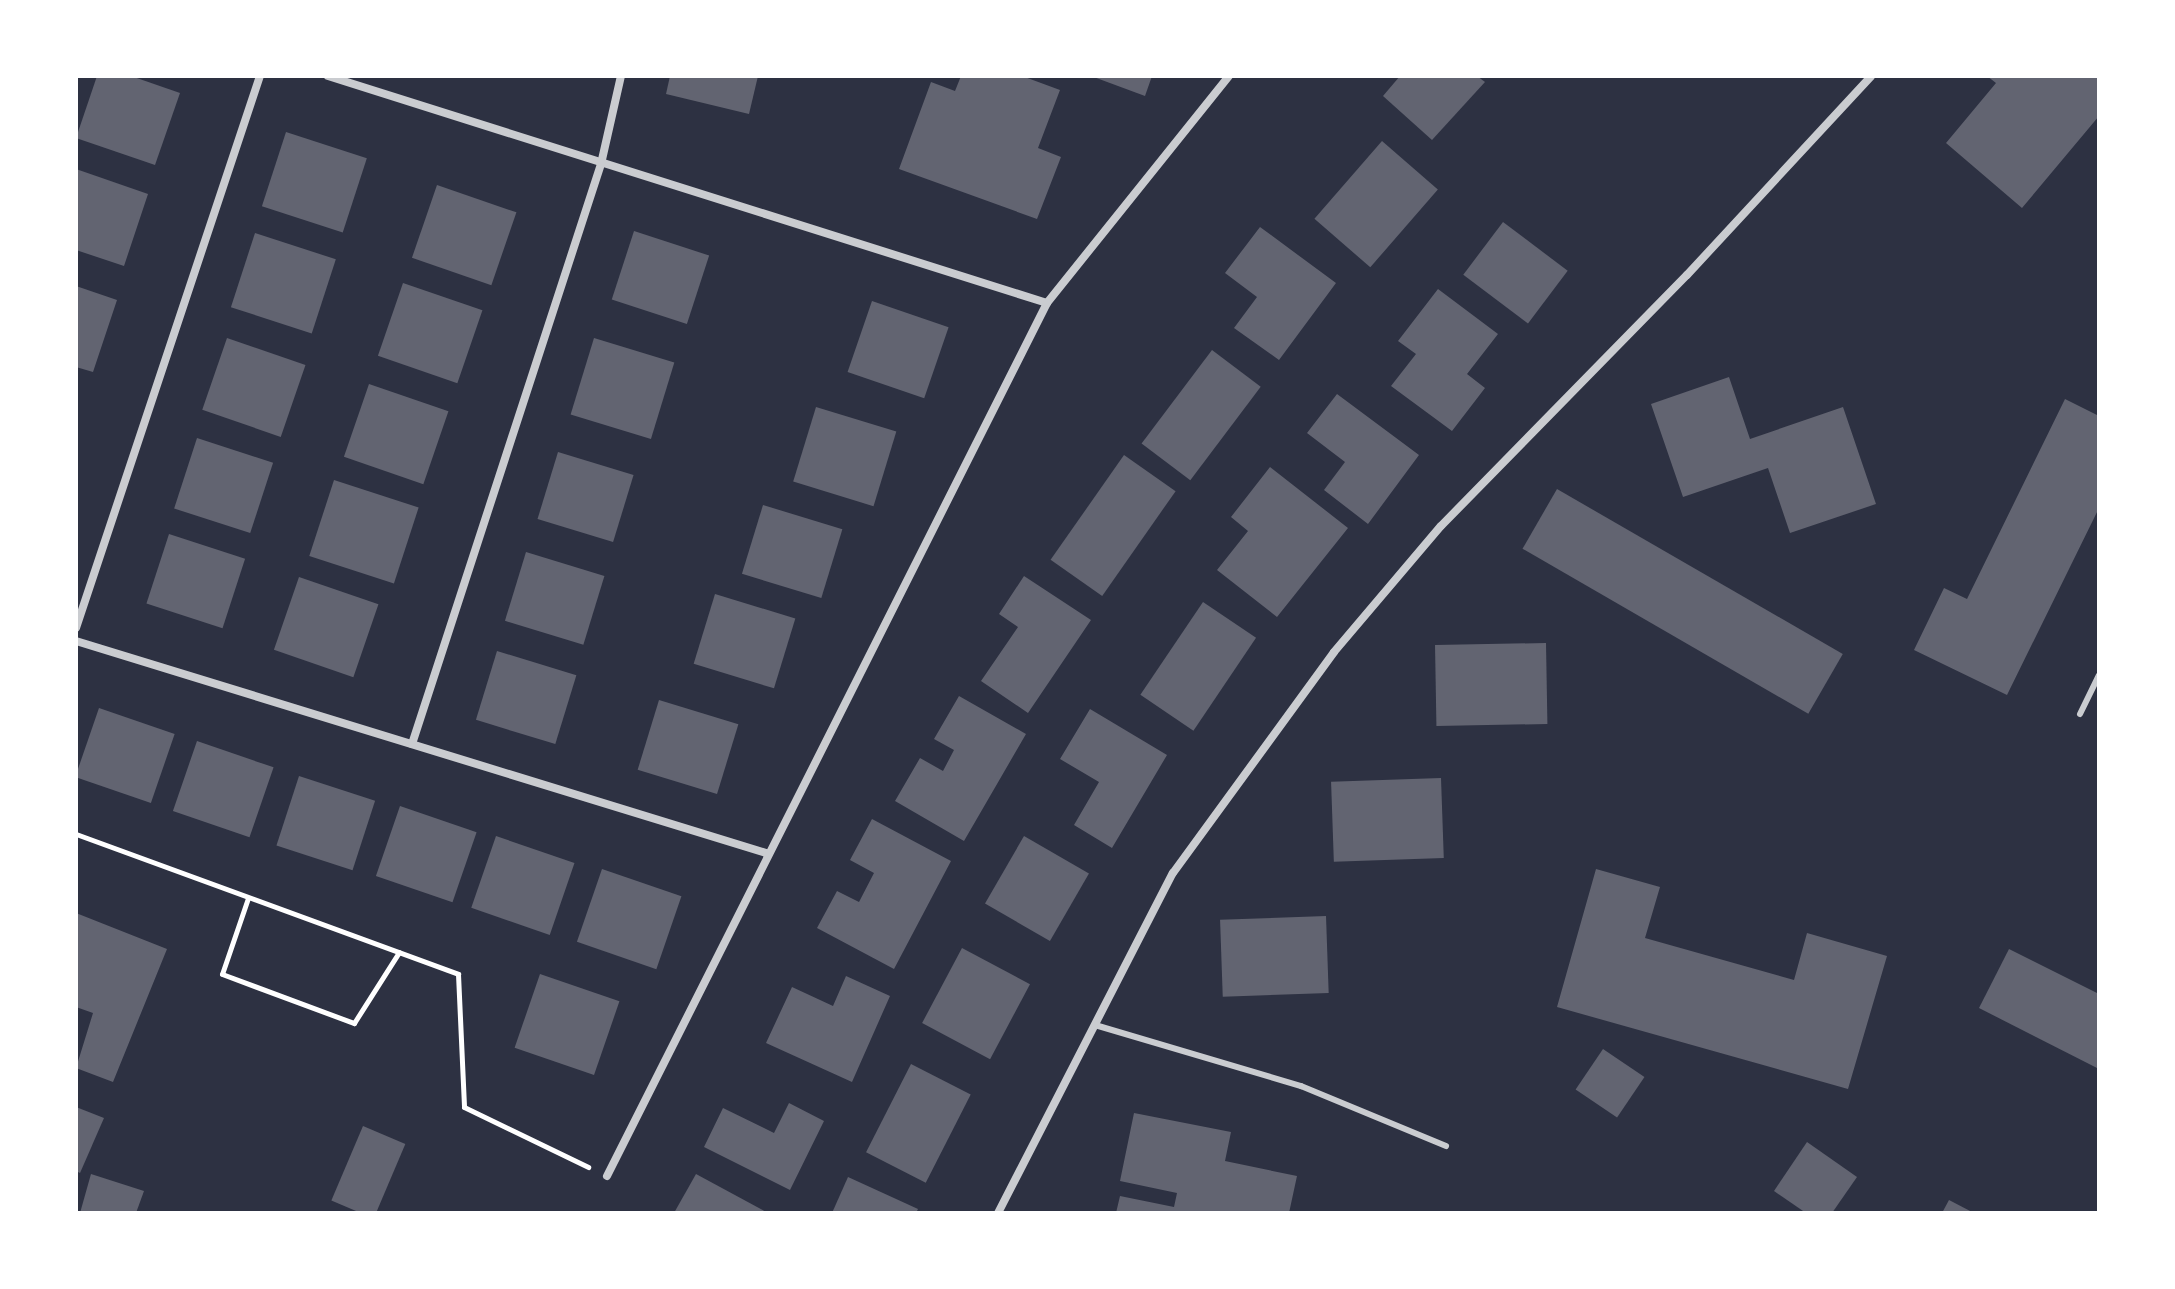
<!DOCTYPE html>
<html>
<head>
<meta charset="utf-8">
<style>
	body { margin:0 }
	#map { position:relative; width:2175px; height:1289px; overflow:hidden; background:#2d3142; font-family:Georgia,serif }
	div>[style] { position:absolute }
	.building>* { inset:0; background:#626471; transform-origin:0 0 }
	.path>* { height:5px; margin:-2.5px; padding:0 2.5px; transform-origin:2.5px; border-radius:2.5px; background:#fff }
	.service>* { height:6px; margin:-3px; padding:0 3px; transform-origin:3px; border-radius:3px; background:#caccd0 }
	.minor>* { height:8px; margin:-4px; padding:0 4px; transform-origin:4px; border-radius:4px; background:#caccd0 }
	span { translate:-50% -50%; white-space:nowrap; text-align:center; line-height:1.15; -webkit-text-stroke:8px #fff; paint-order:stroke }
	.frame { position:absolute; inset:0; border:78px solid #fff; pointer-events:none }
</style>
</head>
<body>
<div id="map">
	<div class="building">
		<div style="clip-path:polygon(97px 76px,131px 76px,180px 93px,155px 165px,76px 138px)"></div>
		<div style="clip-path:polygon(670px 76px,758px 76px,749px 114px,666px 94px)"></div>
		<div style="clip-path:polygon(961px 76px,1022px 76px,1060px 90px,1038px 148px,1061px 157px,1037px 219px,899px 169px,931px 82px,955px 91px)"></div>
		<div style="clip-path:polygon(1091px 76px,1152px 76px,1145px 96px)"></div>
		<div style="clip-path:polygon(1400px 76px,1477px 76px,1485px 82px,1432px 140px,1383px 96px)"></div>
		<div style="clip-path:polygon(1987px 76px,2099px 76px,2099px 116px,2022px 208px,1946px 143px,1996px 83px)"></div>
		<div style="left:286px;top:132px;width:85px;height:78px;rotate:18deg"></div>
		<div style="left:1382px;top:141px;width:74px;height:103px;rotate:41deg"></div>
		<div style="clip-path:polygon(76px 169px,148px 194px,124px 266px,76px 250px)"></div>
		<div style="left:437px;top:185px;width:84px;height:77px;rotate:19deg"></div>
		<div style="left:1503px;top:222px;width:81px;height:66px;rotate:37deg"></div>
		<div style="clip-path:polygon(1260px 227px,1336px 283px,1279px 360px,1234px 328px,1257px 297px,1225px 273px)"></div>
		<div style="left:634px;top:231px;width:79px;height:72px;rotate:18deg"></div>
		<div style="left:255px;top:233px;width:85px;height:78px;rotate:18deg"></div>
		<div style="left:403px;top:283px;width:84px;height:77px;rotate:19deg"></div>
		<div style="clip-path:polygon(76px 286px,117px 300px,93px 372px,76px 367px)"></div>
		<div style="clip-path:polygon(1438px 289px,1498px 334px,1467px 374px,1485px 388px,1452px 431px,1391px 386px,1416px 354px,1398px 341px)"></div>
		<div style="left:872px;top:301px;width:81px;height:75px;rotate:19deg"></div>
		<div style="left:227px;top:338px;width:83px;height:76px;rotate:19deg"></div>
		<div style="left:594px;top:338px;width:84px;height:80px;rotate:17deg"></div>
		<div style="left:1212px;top:350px;width:61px;height:117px;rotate:37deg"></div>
		<div style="clip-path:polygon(1729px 377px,1750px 439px,1843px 407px,1876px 504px,1790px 533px,1768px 468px,1683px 497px,1651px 404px)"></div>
		<div style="left:369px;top:384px;width:84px;height:77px;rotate:19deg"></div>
		<div style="clip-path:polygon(1337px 394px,1419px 455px,1368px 524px,1324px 490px,1345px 462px,1307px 433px)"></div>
		<div style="clip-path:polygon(2065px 399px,2099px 416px,2099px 508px,2007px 695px,1914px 650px,1944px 588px,1967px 599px)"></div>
		<div style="left:816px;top:407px;width:84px;height:78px;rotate:17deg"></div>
		<div style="left:197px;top:438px;width:80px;height:74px;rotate:18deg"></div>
		<div style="left:558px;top:452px;width:79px;height:70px;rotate:17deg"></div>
		<div style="left:1124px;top:455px;width:63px;height:128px;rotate:35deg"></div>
		<div style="clip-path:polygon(1270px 467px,1348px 528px,1277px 617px,1217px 570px,1248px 531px,1231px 517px)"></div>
		<div style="left:334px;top:480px;width:89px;height:80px;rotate:18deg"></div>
		<div style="left:1557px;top:489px;width:330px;height:69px;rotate:30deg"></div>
		<div style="left:763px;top:505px;width:83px;height:72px;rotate:17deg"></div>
		<div style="left:169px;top:534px;width:80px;height:73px;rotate:18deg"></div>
		<div style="left:526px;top:552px;width:82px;height:72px;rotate:17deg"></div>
		<div style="clip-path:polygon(1024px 576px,1091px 620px,1028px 713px,981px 681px,1018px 627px,999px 614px)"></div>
		<div style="left:299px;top:577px;width:84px;height:77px;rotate:19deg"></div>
		<div style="left:715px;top:594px;width:84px;height:73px;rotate:17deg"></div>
		<div style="left:1203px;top:602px;width:64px;height:112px;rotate:34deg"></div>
		<div style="left:1546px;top:643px;width:81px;height:111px;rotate:89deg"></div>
		<div style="left:497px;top:651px;width:83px;height:72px;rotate:17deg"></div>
		<div style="clip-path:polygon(959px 696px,1026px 734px,964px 841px,895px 801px,920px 758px,943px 771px,954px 750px,934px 739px)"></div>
		<div style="left:659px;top:700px;width:83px;height:73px;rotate:17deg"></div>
		<div style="left:99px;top:708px;width:80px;height:73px;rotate:19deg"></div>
		<div style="clip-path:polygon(1090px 709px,1167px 755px,1112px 848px,1074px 825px,1099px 782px,1060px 759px)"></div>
		<div style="left:197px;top:741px;width:81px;height:74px;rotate:19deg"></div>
		<div style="left:299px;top:776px;width:80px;height:73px;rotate:18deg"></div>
		<div style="left:1441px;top:778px;width:80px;height:110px;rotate:88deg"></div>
		<div style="left:400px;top:806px;width:81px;height:74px;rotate:19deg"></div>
		<div style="clip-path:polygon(872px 819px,951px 861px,894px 969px,817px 928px,837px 891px,859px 902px,874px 873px,850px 860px)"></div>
		<div style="left:496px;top:836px;width:83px;height:76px;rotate:19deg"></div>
		<div style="left:1024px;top:836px;width:75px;height:78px;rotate:30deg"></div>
		<div style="left:602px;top:869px;width:84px;height:77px;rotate:19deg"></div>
		<div style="clip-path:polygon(1596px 869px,1660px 887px,1645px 938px,1794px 980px,1807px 933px,1887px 956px,1848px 1089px,1557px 1007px)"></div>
		<div style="clip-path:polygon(76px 913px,167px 949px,113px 1082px,76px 1068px,93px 1013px,76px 1007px)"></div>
		<div style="left:1326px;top:916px;width:77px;height:106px;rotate:88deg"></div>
		<div style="left:962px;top:948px;width:77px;height:85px;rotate:28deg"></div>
		<div style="clip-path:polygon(2009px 949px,2099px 994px,2099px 1069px,1979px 1008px)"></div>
		<div style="left:540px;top:974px;width:84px;height:78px;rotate:19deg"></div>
		<div style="clip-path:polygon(846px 976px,890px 996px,852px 1082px,766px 1043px,792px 987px,833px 1006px)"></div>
		<div style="left:1603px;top:1049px;width:50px;height:49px;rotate:34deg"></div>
		<div style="left:911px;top:1064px;width:67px;height:99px;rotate:27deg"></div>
		<div style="clip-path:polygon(789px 1103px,824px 1121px,790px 1190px,704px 1147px,723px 1108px,774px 1133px)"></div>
		<div style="clip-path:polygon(76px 1107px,104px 1118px,80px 1173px,76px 1171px)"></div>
		<div style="clip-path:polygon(1134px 1113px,1231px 1132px,1225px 1161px,1297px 1176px,1289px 1213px,1116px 1213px,1120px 1196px,1174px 1207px,1177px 1193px,1120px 1181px)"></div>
		<div style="left:363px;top:1126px;width:46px;height:81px;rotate:23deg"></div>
		<div style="clip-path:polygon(1807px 1142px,1857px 1177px,1832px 1213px,1806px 1213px,1774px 1191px)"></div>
		<div style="clip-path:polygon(91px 1174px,144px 1191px,136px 1213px,80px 1213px)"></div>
		<div style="clip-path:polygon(696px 1174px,768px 1213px,674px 1213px)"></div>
		<div style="clip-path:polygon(848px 1177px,918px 1209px,916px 1213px,832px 1213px)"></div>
		<div style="clip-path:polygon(1949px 1200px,1974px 1213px,1942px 1213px)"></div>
	</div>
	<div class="path">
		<div style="left:76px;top:834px;width:407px;rotate:20.1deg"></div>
		<div style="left:458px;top:974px;width:133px;rotate:87.4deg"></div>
		<div style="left:464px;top:1107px;width:138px;rotate:25.8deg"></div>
		<div style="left:248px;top:898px;width:80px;rotate:108.9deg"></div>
		<div style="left:222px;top:974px;width:141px;rotate:20.4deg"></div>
		<div style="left:354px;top:1023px;width:84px;rotate:-57.6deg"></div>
	</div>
	<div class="service">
		<div style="left:2080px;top:714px;width:43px;rotate:-64deg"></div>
		<div style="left:1095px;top:1025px;width:215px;rotate:16.5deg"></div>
		<div style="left:1301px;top:1086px;width:157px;rotate:22.5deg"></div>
	</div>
	<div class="minor">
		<div style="left:328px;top:76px;width:754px;rotate:17.52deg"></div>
		<div style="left:76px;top:628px;width:582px;rotate:-71.57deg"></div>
		<div style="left:76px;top:641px;width:722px;rotate:17.08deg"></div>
		<div style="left:412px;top:744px;width:610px;rotate:-71.95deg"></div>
		<div style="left:601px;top:164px;width:90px;rotate:-77.2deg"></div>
		<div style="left:607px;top:1176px;width:978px;rotate:-63.25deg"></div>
		<div style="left:1047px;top:303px;width:291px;rotate:-51.3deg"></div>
		<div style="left:998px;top:1213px;width:382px;rotate:-62.8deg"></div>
		<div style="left:1173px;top:873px;width:273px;rotate:-53.9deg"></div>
		<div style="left:1334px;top:652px;width:165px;rotate:-49.7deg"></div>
		<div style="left:1441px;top:526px;width:351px;rotate:-45.6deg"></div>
		<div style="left:1687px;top:275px;width:271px;rotate:-47.2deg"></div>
	</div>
	<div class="frame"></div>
</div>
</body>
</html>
